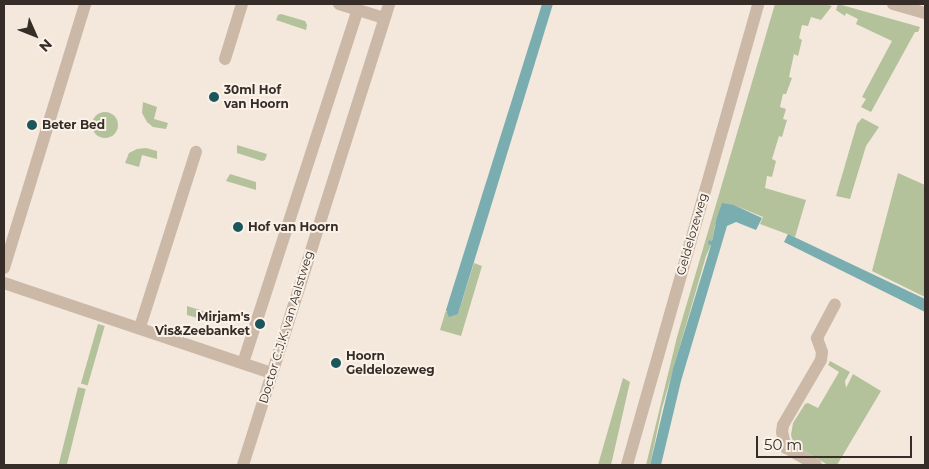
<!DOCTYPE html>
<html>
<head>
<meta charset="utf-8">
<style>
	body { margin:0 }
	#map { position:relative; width:929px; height:469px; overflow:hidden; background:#f3e8db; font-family:Montserrat,sans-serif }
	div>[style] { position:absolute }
	.green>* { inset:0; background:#b4c29b; transform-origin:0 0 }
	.round { border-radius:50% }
	.water>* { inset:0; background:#79adb0 }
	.minor>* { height:12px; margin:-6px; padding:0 6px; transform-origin:6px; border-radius:6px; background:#cbb8a7 }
	.dots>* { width:14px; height:14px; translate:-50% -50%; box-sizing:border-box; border:2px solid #faf2e8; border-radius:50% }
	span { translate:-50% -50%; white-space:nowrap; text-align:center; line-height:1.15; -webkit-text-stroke:4px #faf2e8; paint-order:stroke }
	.poi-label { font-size:12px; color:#372d28; font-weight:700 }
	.left { translate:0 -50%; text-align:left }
	.right { translate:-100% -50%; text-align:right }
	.street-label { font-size:12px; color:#372d28 }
	.frame { position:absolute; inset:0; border:5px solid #372d28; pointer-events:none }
	.north { position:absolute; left:10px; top:10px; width:50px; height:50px; -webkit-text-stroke:4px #faf2e8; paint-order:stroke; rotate:134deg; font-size:14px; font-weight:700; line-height:20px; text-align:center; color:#372d28 }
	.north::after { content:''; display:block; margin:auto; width:18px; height:22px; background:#372d28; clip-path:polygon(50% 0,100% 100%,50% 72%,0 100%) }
	.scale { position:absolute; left:756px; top:436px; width:156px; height:22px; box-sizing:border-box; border:2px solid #372d28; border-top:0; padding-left:6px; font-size:15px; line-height:18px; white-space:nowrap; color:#372d28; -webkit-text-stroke:4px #faf2e8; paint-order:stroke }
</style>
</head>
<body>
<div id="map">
	<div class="green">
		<div style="clip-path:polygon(775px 4px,824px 4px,832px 6px,821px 20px,811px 17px,808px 26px,802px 25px,799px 38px,802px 40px,798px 56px,794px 54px,789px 77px,792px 78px,786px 94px,783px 94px,780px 107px,786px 109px,783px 119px,787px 120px,782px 137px,779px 136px,772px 159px,776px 161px,772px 177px,767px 176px,765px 188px,806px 200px,795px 237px,760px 224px,763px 217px,734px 205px,715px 225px,712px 241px,709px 240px,711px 245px,706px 256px,662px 408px,650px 465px,646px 465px,677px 337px)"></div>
		<div style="clip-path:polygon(838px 4px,920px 27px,918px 32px,915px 32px,871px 112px,861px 107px,866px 99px,862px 97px,892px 41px,856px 24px,858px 19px,846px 13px,845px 16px,836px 10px)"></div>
		<div style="clip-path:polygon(281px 14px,305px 21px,307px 25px,306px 30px,276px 20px,278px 15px)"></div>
		<div style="clip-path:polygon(143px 102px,157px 107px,154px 119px,168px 123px,166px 129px,153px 127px,147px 122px,142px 113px)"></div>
		<div class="round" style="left:92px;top:112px;width:26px;height:26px"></div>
		<div style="clip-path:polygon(862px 118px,879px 127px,866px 146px,850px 199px,836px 196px,857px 124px)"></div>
		<div style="clip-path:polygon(237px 145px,267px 154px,265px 160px,262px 161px,237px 153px)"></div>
		<div style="clip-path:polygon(137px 149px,146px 148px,157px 151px,157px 159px,142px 155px,139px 167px,125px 163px,129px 153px)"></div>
		<div style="clip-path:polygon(898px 173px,925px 185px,925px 297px,872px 271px)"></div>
		<div style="clip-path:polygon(230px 174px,256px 182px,256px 190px,226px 181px)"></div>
		<div style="clip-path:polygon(474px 263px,482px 266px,461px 336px,440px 330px,446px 310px,446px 312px,458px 314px)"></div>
		<div style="clip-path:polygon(187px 306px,216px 315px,214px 321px,211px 322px,187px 315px)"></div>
		<div style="left:98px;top:324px;width:7px;height:62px;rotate:16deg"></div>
		<div style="clip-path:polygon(830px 361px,850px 372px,845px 381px,846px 388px,853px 374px,881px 391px,837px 465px,828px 465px,799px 448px,793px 441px,791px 435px,793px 423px,805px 404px,808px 403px,818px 408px,839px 372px,828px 365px)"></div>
		<div style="clip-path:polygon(623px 378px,630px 382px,611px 465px,598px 465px)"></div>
		<div style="left:78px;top:387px;width:8px;height:82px;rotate:14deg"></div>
	</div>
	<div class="water">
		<div style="clip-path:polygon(542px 4px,553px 4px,458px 314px,449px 317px,446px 310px)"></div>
		<div style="clip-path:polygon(722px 203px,734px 205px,762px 218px,756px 230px,736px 222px,727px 226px,681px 381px,661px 465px,650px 465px,673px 369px,711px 245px,708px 244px,709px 240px,712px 241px,717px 217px)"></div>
		<div style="clip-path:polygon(788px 234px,925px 299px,925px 312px,784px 242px)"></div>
	</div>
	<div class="minor">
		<div style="left:339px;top:4px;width:47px;rotate:17.3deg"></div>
		<div style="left:893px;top:4px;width:33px;rotate:16deg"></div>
		<div style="left:225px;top:59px;width:58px;rotate:-72.8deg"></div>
		<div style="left:4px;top:268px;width:276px;rotate:-72.9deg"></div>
		<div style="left:4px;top:283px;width:282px;rotate:18.6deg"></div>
		<div style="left:140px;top:327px;width:184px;rotate:-72.3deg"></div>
		<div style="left:243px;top:363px;width:371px;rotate:-72deg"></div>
		<div style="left:243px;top:465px;width:484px;rotate:-72.4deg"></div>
		<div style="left:627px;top:465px;width:479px;rotate:-74.1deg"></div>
		<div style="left:816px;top:465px;width:34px;rotate:-150deg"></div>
		<div style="left:786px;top:448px;width:16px;rotate:-104deg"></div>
		<div style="left:782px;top:432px;width:7px;rotate:-82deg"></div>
		<div style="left:783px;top:425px;width:75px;rotate:-59.7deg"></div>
		<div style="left:821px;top:360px;width:8px;rotate:-83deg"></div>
		<div style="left:822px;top:352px;width:15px;rotate:-110deg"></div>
		<div style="left:817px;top:338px;width:38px;rotate:-62deg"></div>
	</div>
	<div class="dots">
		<div style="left:214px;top:97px;background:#1c555a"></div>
		<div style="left:32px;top:125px;background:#1c555a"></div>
		<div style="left:238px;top:227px;background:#1c555a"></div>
		<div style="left:260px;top:324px;background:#1c555a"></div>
		<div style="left:336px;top:363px;background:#1c555a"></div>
	</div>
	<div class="poi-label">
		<span class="left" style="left:224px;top:97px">30ml Hof<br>van Hoorn</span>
		<span class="left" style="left:42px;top:125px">Beter Bed</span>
		<span class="left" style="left:248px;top:227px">Hof van Hoorn</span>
		<span class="right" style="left:250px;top:324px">Mirjam's<br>Vis&amp;Zeebanket</span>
		<span class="left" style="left:346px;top:363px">Hoorn<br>Geldelozeweg</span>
	</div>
	<div class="street-label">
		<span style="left:692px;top:234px;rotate:-74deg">Geldelozeweg</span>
		<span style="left:286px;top:327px;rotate:-73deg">Doctor C.J.K. van Aalstweg</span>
	</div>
	<div class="frame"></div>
	<div class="north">N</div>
	<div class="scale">50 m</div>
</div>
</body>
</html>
